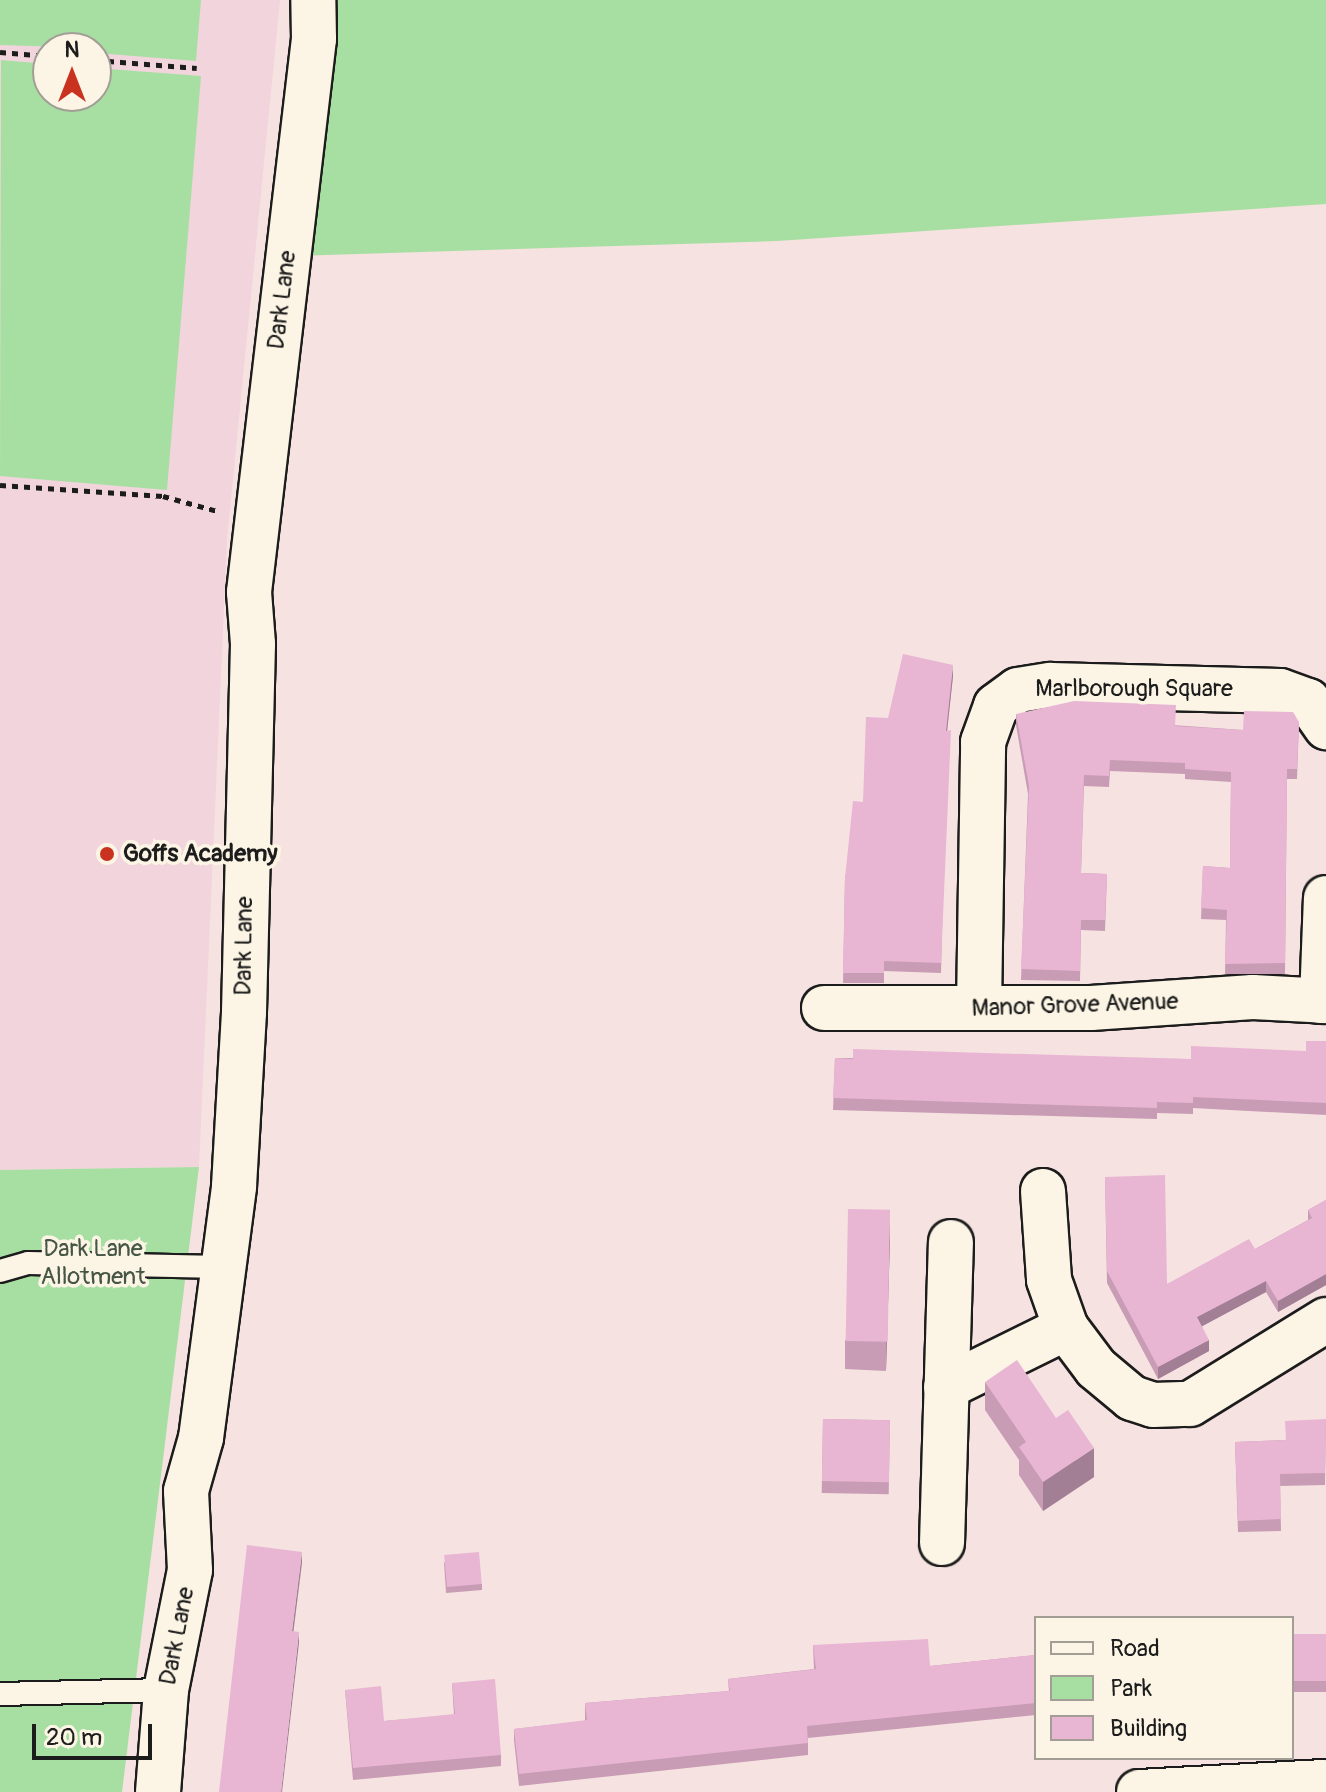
<!DOCTYPE html>
<html>
<head>
<meta charset="utf-8">
<style>
	body { margin:0 }
	#map { position:relative; width:1326px; height:1792px; overflow:hidden; background:#f6e2e0; font-family:Pangolin,sans-serif }
	div>[style] { position:absolute }
	.built>* { inset:0; background:#f2d4dc }
	.green>* { inset:0; background:#a7dfa3 }
	.path>* { height:5px; margin-top:-2.5px; transform-origin:0; background:repeating-linear-gradient(90deg,#1c1c1c 0 6px,transparent 0 12px) }
	.roads { filter:drop-shadow(2px 0 #1c1c1c) drop-shadow(-2px 0 #1c1c1c) drop-shadow(0 2px #1c1c1c) drop-shadow(0 -2px #1c1c1c) }
	.service>* { height:22px; margin:-11px; padding:0 11px; transform-origin:11px; border-radius:11px; background:#fcf5e5 }
	.minor>* { height:44px; margin:-22px; padding:0 22px; transform-origin:22px; border-radius:22px; background:#fcf5e5 }
	.wall>* { inset:0; background:#c89cb5; transform-origin:0 0 }
	.shaded-wall>* { inset:0; background:#a27f94 }
	.building>* { inset:0; background:#e8b5d3; transform-origin:0 0 }
	.dots>* { width:22px; height:22px; translate:-50% -50%; box-sizing:border-box; border:4px solid #fcf5e5; border-radius:50% }
	span { translate:-50% -50%; white-space:nowrap; text-align:center; line-height:1.15; -webkit-text-stroke:7px #fcf5e5; paint-order:stroke }
	.street-label { font-size:24px; color:#1c1c1c }
	.poi-label { font-size:24px; color:#1c1c1c; font-weight:700 }
	.left { translate:0 -50%; text-align:left }
	.park-label { font-size:24px; color:#465644 }
	.legend { position:absolute; left:1034px; top:1616px; width:260px; height:144px; box-sizing:border-box; background:#fcf5e5; border:2px solid #a29e95; margin:0; padding:10px 14px; list-style:none; font-size:24px; color:#1c1c1c }
	.legend li { display:flex; align-items:center; gap:16px; height:40px }
	.legend b { width:40px; border:2px solid #a29e95 }
	.north { position:absolute; left:32px; top:32px; width:80px; height:80px; box-sizing:border-box; background:#fcf5e5; border:2px solid #a29e95; border-radius:50%; rotate:0deg; font-size:22px; font-weight:700; line-height:32px; text-align:center; color:#1c1c1c }
	.north::after { content:''; display:block; margin:auto; width:28px; height:36px; background:#c8321e; clip-path:polygon(50% 0,100% 100%,50% 72%,0 100%) }
	.scale { position:absolute; left:32px; top:1724px; width:120px; height:36px; box-sizing:border-box; border:4px solid #1c1c1c; border-top:0; padding-left:10px; font-size:24px; line-height:28px; white-space:nowrap; color:#1c1c1c; -webkit-text-stroke:6px #fcf5e5; paint-order:stroke }
</style>
</head>
<body>
<div id="map">
	<div class="built">
		<div style="clip-path:polygon(evenodd,0 0,280px 0,227px 540px,199px 1167px,0 1170px,0 0,48px 48px,96px 48px,96px 96px,48px 96px,48px 48px)"></div>
	</div>
	<div class="green">
		<div style="clip-path:polygon(0 0,201px 0,196px 61px,96px 53px,96px 48px,0 45px)"></div>
		<div style="clip-path:polygon(336px 0,1326px 0,1326px 204px,777px 241px,294px 256px)"></div>
		<div style="clip-path:polygon(1px 60px,48px 64px,48px 96px,96px 96px,96px 68px,201px 76px,167px 490px,0 476px)"></div>
		<div style="clip-path:polygon(199px 1167px,122px 1792px,0 1792px,0 1170px)"></div>
	</div>
	<div class="path">
		<div style="left:0;top:52px;width:48px;rotate:4.8deg"></div>
		<div style="left:96px;top:60px;width:101px;rotate:4.5deg"></div>
		<div style="left:0;top:485px;width:163px;rotate:3.9deg"></div>
		<div style="left:163px;top:496px;width:56px;rotate:15.5deg"></div>
	</div>
	<div class="roads">
		<div class="service">
			<div style="left:0;top:1271px;width:29px;rotate:-16deg"></div>
			<div style="left:28px;top:1263px;width:194px;rotate:1.2deg"></div>
			<div style="left:0;top:1694px;width:166px;rotate:-1.4deg"></div>
		</div>
		<div class="minor">
			<div style="left:1322px;top:1001px;width:103px;rotate:-87.8deg"></div>
			<div style="left:824px;top:1008px;width:267px"></div>
			<div style="left:1091px;top:1008px;width:162px;rotate:-3.9deg"></div>
			<div style="left:1253px;top:997px;width:73px;rotate:3.1deg"></div>
			<div style="left:979px;top:1008px;width:266px;rotate:-89.1deg"></div>
			<div style="left:983px;top:742px;width:38px;rotate:-70deg"></div>
			<div style="left:996px;top:706px;width:27px;rotate:-36deg"></div>
			<div style="left:1018px;top:690px;width:33px;rotate:-9deg"></div>
			<div style="left:1051px;top:685px;width:229px;rotate:1.5deg"></div>
			<div style="left:1280px;top:691px;width:30px;rotate:20deg"></div>
			<div style="left:1308px;top:701px;width:32px;rotate:55deg"></div>
			<div style="left:1043px;top:1191px;width:89px;rotate:86.1deg"></div>
			<div style="left:1049px;top:1280px;width:51px;rotate:70.5deg"></div>
			<div style="left:1066px;top:1328px;width:50px;rotate:53.1deg"></div>
			<div style="left:1096px;top:1368px;width:47px;rotate:39.8deg"></div>
			<div style="left:1132px;top:1398px;width:22px;rotate:18deg"></div>
			<div style="left:1153px;top:1405px;width:37px;rotate:-2deg"></div>
			<div style="left:1190px;top:1404px;width:160px;rotate:-31.7deg"></div>
			<div style="left:946px;top:1387px;width:134px;rotate:-26.2deg"></div>
			<div style="left:942px;top:1543px;width:301px;rotate:-88.3deg"></div>
			<div style="left:158px;top:1792px;width:102px;rotate:-85.5deg"></div>
			<div style="left:166px;top:1690px;width:122px;rotate:-78.7deg"></div>
			<div style="left:190px;top:1570px;width:79px;rotate:-92.9deg"></div>
			<div style="left:186px;top:1491px;width:55px;rotate:-74.2deg"></div>
			<div style="left:201px;top:1438px;width:254px;rotate:-82.5deg"></div>
			<div style="left:234px;top:1186px;width:174px;rotate:-86.7deg"></div>
			<div style="left:244px;top:1012px;width:368px;rotate:-88.6deg"></div>
			<div style="left:253px;top:644px;width:52px;rotate:-94.4deg"></div>
			<div style="left:249px;top:592px;width:557px;rotate:-83.3deg"></div>
			<div style="left:314px;top:39px;width:39px;rotate:-91deg"></div>
			<div style="left:1139px;top:1792px;width:187px;rotate:-3.1deg"></div>
		</div>
	</div>
	<div class="wall">
		<div style="clip-path:polygon(953px 676px,947px 731px,941px 973px,884px 971px,884px 983px,843px 983px,845px 878px,863px 802px,888px 718px)"></div>
		<div style="clip-path:polygon(1016px 714px,1243px 730px,1299px 722px,1297px 779px,1287px 779px,1285px 974px,1225px 974px,1226px 920px,1201px 919px,1203px 866px,1230px 868px,1231px 782px,1185px 779px,1185px 774px,1110px 771px,1109px 787px,1084px 786px,1081px 873px,1107px 874px,1105px 931px,1081px 930px,1080px 981px,1021px 980px,1028px 794px,1016px 725px)"></div>
		<div style="clip-path:polygon(1326px 1041px,1326px 1115px,1193px 1108px,1193px 1114px,1157px 1113px,1157px 1119px,833px 1110px,835px 1058px,1191px 1059px,1306px 1051px)"></div>
		<div style="clip-path:polygon(1105px 1177px,1167px 1284px,1255px 1249px,1308px 1220px,1308px 1210px,1326px 1200px,1326px 1285px,1278px 1312px,1266px 1292px,1202px 1326px,1209px 1351px,1158px 1379px,1107px 1283px)"></div>
		<div style="clip-path:polygon(890px 1239px,886px 1371px,845px 1369px,845px 1341px)"></div>
		<div style="clip-path:polygon(985px 1382px,1094px 1477px,1043px 1511px,1019px 1475px,1019px 1460px,985px 1410px)"></div>
		<div style="left:823px;top:1419px;width:67px;height:74px;rotate:1deg"></div>
		<div style="clip-path:polygon(1326px 1419px,1325px 1485px,1280px 1486px,1281px 1531px,1238px 1532px,1235px 1442px,1285px 1440px)"></div>
		<div style="clip-path:polygon(444px 1562px,482px 1584px,482px 1590px,446px 1593px)"></div>
		<div style="left:1326px;top:1634px;width:58px;height:34px;rotate:90deg"></div>
		<div style="clip-path:polygon(813px 1645px,930px 1666px,1036px 1655px,1036px 1715px,808px 1738px,808px 1755px,519px 1786px,514px 1740px,514px 1729px,585px 1721px,585px 1703px,729px 1691px,728px 1679px,814px 1669px)"></div>
		<div style="clip-path:polygon(452px 1683px,501px 1755px,501px 1766px,353px 1780px,345px 1690px,384px 1721px,454px 1715px)"></div>
	</div>
	<div class="shaded-wall">
		<div style="clip-path:polygon(953px 665px,953px 676px,946px 741px,946px 731px)"></div>
		<div style="clip-path:polygon(890px 1210px,890px 1239px,886px 1371px,886px 1342px)"></div>
		<div style="clip-path:polygon(1326px 1274px,1326px 1285px,1278px 1312px,1278px 1301px)"></div>
		<div style="clip-path:polygon(1266px 1281px,1266px 1292px,1197px 1329px,1197px 1317px)"></div>
		<div style="clip-path:polygon(1209px 1340px,1209px 1351px,1158px 1379px,1158px 1367px)"></div>
		<div style="clip-path:polygon(1094px 1448px,1094px 1477px,1043px 1511px,1043px 1482px)"></div>
		<div style="clip-path:polygon(302px 1552px,302px 1563px,292px 1643px,292px 1631px)"></div>
		<div style="clip-path:polygon(299px 1632px,299px 1643px,282px 1792px,281px 1792px)"></div>
	</div>
	<div class="building">
		<div style="clip-path:polygon(903px 654px,953px 665px,946px 731px,951px 730px,941px 963px,884px 961px,884px 973px,843px 973px,845px 878px,853px 801px,863px 802px,866px 717px,888px 718px)"></div>
		<div style="clip-path:polygon(1074px 701px,1176px 705px,1175px 726px,1243px 730px,1244px 711px,1293px 712px,1299px 722px,1297px 769px,1287px 769px,1285px 963px,1225px 964px,1227px 910px,1201px 908px,1203px 866px,1230px 868px,1231px 772px,1185px 769px,1185px 763px,1110px 760px,1109px 776px,1084px 775px,1081px 873px,1107px 874px,1105px 920px,1081px 920px,1080px 971px,1021px 969px,1029px 786px,1016px 714px)"></div>
		<div style="clip-path:polygon(1306px 1041px,1326px 1041px,1326px 1103px,1193px 1097px,1193px 1103px,1157px 1102px,1157px 1108px,833px 1098px,835px 1058px,853px 1059px,853px 1049px,1191px 1059px,1191px 1046px,1306px 1051px)"></div>
		<div style="clip-path:polygon(1165px 1175px,1167px 1284px,1249px 1239px,1255px 1249px,1312px 1218px,1308px 1210px,1326px 1200px,1326px 1274px,1278px 1301px,1266px 1281px,1197px 1317px,1209px 1340px,1158px 1367px,1107px 1271px,1105px 1177px)"></div>
		<div style="left:848px;top:1209px;width:42px;height:132px;rotate:1deg"></div>
		<div style="clip-path:polygon(1017px 1360px,1056px 1418px,1068px 1410px,1094px 1448px,1043px 1482px,1019px 1447px,1026px 1442px,985px 1382px)"></div>
		<div style="left:823px;top:1419px;width:67px;height:62px;rotate:1deg"></div>
		<div style="clip-path:polygon(1326px 1419px,1325px 1473px,1280px 1474px,1281px 1519px,1238px 1521px,1235px 1442px,1286px 1440px,1285px 1421px)"></div>
		<div style="clip-path:polygon(247px 1545px,302px 1552px,292px 1631px,299px 1632px,281px 1792px,219px 1792px)"></div>
		<div style="left:479px;top:1552px;width:32px;height:35px;rotate:85deg"></div>
		<div style="left:1326px;top:1634px;width:47px;height:34px;rotate:90deg"></div>
		<div style="clip-path:polygon(928px 1639px,930px 1666px,1036px 1655px,1036px 1703px,807px 1726px,808px 1743px,519px 1774px,514px 1729px,587px 1720px,585px 1703px,730px 1691px,728px 1679px,816px 1669px,813px 1645px)"></div>
		<div style="clip-path:polygon(495px 1679px,501px 1755px,353px 1768px,345px 1690px,381px 1686px,384px 1721px,455px 1714px,452px 1683px)"></div>
	</div>
	<div class="dots">
		<div style="left:107px;top:854px;background:#c8321e"></div>
	</div>
	<div class="street-label">
		<span style="left:282px;top:300px;rotate:-83deg">Dark Lane</span>
		<span style="left:1134px;top:689px">Marlborough Square</span>
		<span style="left:244px;top:946px;rotate:-89deg">Dark Lane</span>
		<span style="left:1075px;top:1005px;rotate:-2deg">Manor Grove Avenue</span>
		<span style="left:177px;top:1636px;rotate:-79deg">Dark Lane</span>
	</div>
	<div class="poi-label">
		<span class="left" style="left:123px;top:854px">Goffs Academy</span>
	</div>
	<div class="park-label">
		<span style="left:93px;top:1263px">Dark Lane<br>Allotment</span>
	</div>
	<ul class="legend">
	<li><b style="height:10px;background:#fcf5e5"></b>Road</li>
	<li><b style="height:22px;background:#a7dfa3"></b>Park</li>
	<li><b style="height:22px;background:#e8b5d3"></b>Building</li>
	</ul>
	<div class="north">N</div>
	<div class="scale">20 m</div>
</div>
</body>
</html>
